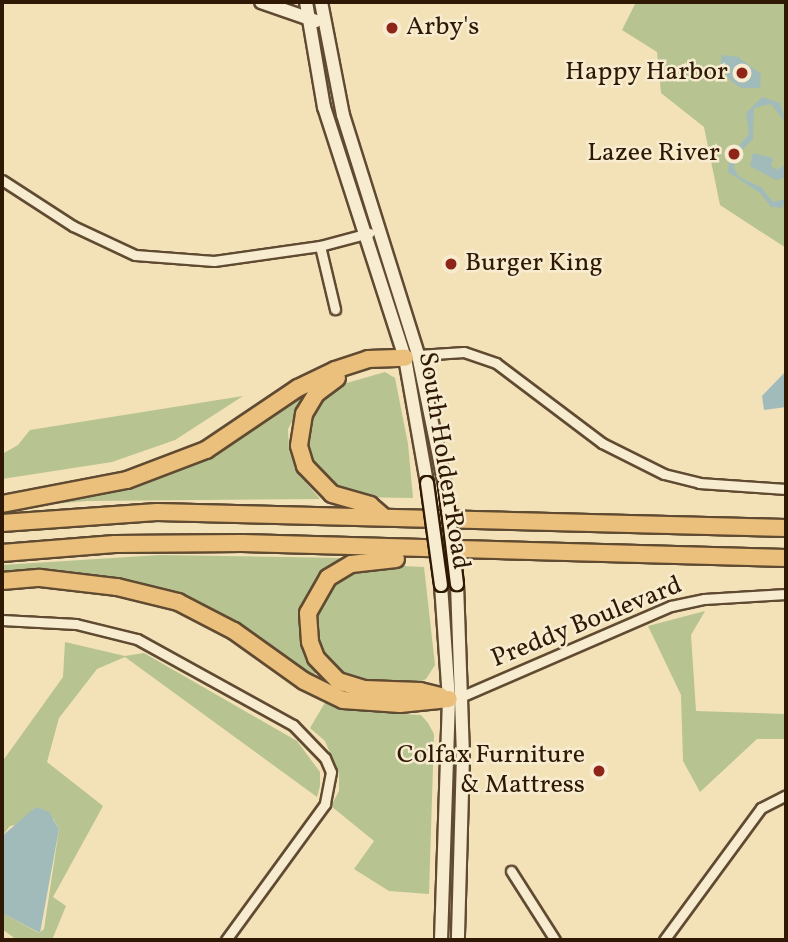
<!DOCTYPE html>
<html>
<head>
<meta charset="utf-8">
<style>
	body { margin:0 }
	#map { position:relative; width:788px; height:942px; overflow:hidden; background:#f3e1b7; font-family:Vollkorn,serif }
	div>[style] { position:absolute }
	.green>* { inset:0; background:#b7c391 }
	.water>* { inset:0; background:#a1bbba }
	.roads { filter:drop-shadow(2px 0 #604b32) drop-shadow(-2px 0 #604b32) drop-shadow(0 2px #604b32) drop-shadow(0 -2px #604b32) }
	.street>* { height:9px; margin:-4.5px; padding:0 4.5px; transform-origin:4.5px; border-radius:4.5px; background:#f7ecd0 }
	.secondary>* { height:12px; margin:-6px; padding:0 6px; transform-origin:6px; border-radius:6px; background:#f7ecd0 }
	.highway>* { height:16px; margin:-8px; padding:0 8px; transform-origin:8px; border-radius:8px; background:#eac07c }
	.bridges { filter:drop-shadow(2px 0 #2f1905) drop-shadow(-2px 0 #2f1905) drop-shadow(0 2px #2f1905) drop-shadow(0 -2px #2f1905) }
	.secondary-bridge>* { height:12px; margin:-6px; padding:0 6px; transform-origin:6px; border-radius:6px; background:#f7ecd0 }
	.dots>* { width:19px; height:19px; translate:-50% -50%; box-sizing:border-box; border:4px solid #f7ecd0; border-radius:50% }
	span { translate:-50% -50%; white-space:nowrap; text-align:center; line-height:1.15; -webkit-text-stroke:5px #f7ecd0; paint-order:stroke }
	.poi-label { font-size:26px; color:#2f1905 }
	.left { translate:0 -50%; text-align:left }
	.right { translate:-100% -50%; text-align:right }
	.street-label { font-size:26px; color:#2f1905 }
	.frame { position:absolute; inset:0; border:4px solid #2f1905; pointer-events:none }
</style>
</head>
<body>
<div id="map">
	<div class="green">
		<div style="clip-path:polygon(636px 2px,786px 2px,786px 248px,720px 205px,704px 127px,661px 93px,657px 52px,622px 30px)"></div>
		<div style="clip-path:polygon(385px 372px,395px 378px,408px 444px,413px 498px,355px 497px,318px 475px,303px 436px,318px 400px,333px 387px)"></div>
		<div style="clip-path:polygon(308px 392px,288px 429px,289px 450px,296px 471px,320px 499px,87px 501px,19px 507px,140px 481px,293px 395px)"></div>
		<div style="clip-path:polygon(243px 396px,175px 440px,112px 462px,2px 479px,4px 453px,18px 445px,30px 430px)"></div>
		<div style="clip-path:polygon(160px 555px,345px 558px,316px 580px,301px 616px,301px 637px,317px 670px,313px 677px,191px 602px,2px 574px,2px 565px)"></div>
		<div style="clip-path:polygon(364px 564px,424px 567px,435px 665px,426px 679px,415px 684px,360px 683px,331px 669px,315px 642px,314px 608px,322px 591px)"></div>
		<div style="clip-path:polygon(705px 611px,691px 635px,696px 711px,786px 714px,786px 739px,757px 739px,700px 792px,683px 761px,681px 695px,648px 626px)"></div>
		<div style="clip-path:polygon(65px 642px,125px 656px,144px 653px,297px 741px,320px 772px,320px 786px,317px 797px,125px 657px,97px 669px,59px 718px,47px 762px,103px 806px,53px 897px,66px 906px,52px 940px,17px 940px,2px 929px,2px 913px,39px 933px,44px 929px,59px 829px,53px 818px,10px 826px,2px 836px,2px 762px,63px 677px)"></div>
		<div style="clip-path:polygon(326px 701px,364px 712px,421px 715px,428px 723px,434px 734px,429px 894px,389px 891px,354px 869px,374px 841px,331px 806px,339px 791px,339px 774px,325px 741px,310px 728px)"></div>
	</div>
	<div class="water">
		<div style="clip-path:polygon(722px 55px,738px 57px,761px 74px,760px 88px,741px 88px,731px 81px,720px 69px)"></div>
		<div style="clip-path:polygon(762px 97px,780px 103px,786px 123px,771px 104px,754px 108px,753px 139px,736px 156px,734px 168px,739px 177px,761px 187px,773px 202px,786px 199px,782px 208px,771px 207px,760px 193px,728px 172px,730px 156px,749px 134px,746px 113px)"></div>
		<div style="clip-path:polygon(753px 153px,773px 158px,771px 166px,777px 170px,786px 164px,786px 177px,776px 180px,750px 166px)"></div>
		<div style="clip-path:polygon(786px 371px,786px 407px,764px 410px,762px 396px)"></div>
		<div style="clip-path:polygon(36px 807px,49px 812px,59px 829px,40px 933px,2px 913px,2px 836px)"></div>
	</div>
	<div class="roads">
		<div class="street">
			<div style="left:2px;top:180px;width:85px;rotate:32.9deg"></div>
			<div style="left:73px;top:226px;width:68px;rotate:25.1deg"></div>
			<div style="left:135px;top:255px;width:79px;rotate:4.3deg"></div>
			<div style="left:214px;top:261px;width:107px;rotate:-8.1deg"></div>
			<div style="left:320px;top:246px;width:51px;rotate:-14.9deg"></div>
			<div style="left:320px;top:246px;width:65px;rotate:76.6deg"></div>
			<div style="left:418px;top:355px;width:46px;rotate:-3.7deg"></div>
			<div style="left:464px;top:352px;width:34px;rotate:19deg"></div>
			<div style="left:496px;top:363px;width:133px;rotate:37deg"></div>
			<div style="left:602px;top:443px;width:69px;rotate:26.6deg"></div>
			<div style="left:664px;top:474px;width:36px;rotate:14deg"></div>
			<div style="left:699px;top:483px;width:87px;rotate:3.9deg"></div>
			<div style="left:2px;top:620px;width:74px;rotate:3.1deg"></div>
			<div style="left:76px;top:624px;width:63px;rotate:13.8deg"></div>
			<div style="left:137px;top:639px;width:178px;rotate:28.9deg"></div>
			<div style="left:293px;top:725px;width:46px;rotate:45.9deg"></div>
			<div style="left:325px;top:758px;width:15px;rotate:67deg"></div>
			<div style="left:331px;top:772px;width:33px;rotate:101deg"></div>
			<div style="left:325px;top:804px;width:168px;rotate:126.1deg"></div>
			<div style="left:458px;top:698px;width:232px;rotate:-23.4deg"></div>
			<div style="left:671px;top:606px;width:34px;rotate:-12deg"></div>
			<div style="left:704px;top:599px;width:82px;rotate:-3.5deg"></div>
			<div style="left:511px;top:871px;width:82px;rotate:57.5deg"></div>
			<div style="left:664px;top:940px;width:164px;rotate:-53.7deg"></div>
			<div style="left:761px;top:808px;width:28px;rotate:-27deg"></div>
		</div>
		<div class="secondary">
			<div style="left:261px;top:2px;width:58px;rotate:19.1deg"></div>
			<div style="left:306px;top:2px;width:107px;rotate:80.3deg"></div>
			<div style="left:324px;top:107px;width:264px;rotate:72.1deg"></div>
			<div style="left:405px;top:358px;width:127px;rotate:80deg"></div>
			<div style="left:321px;top:2px;width:115px;rotate:79deg"></div>
			<div style="left:343px;top:115px;width:251px;rotate:72.6deg"></div>
			<div style="left:418px;top:355px;width:133px;rotate:78.3deg"></div>
			<div style="left:457px;top:584px;width:172px;rotate:88deg"></div>
			<div style="left:463px;top:756px;width:184px;rotate:91.6deg"></div>
			<div style="left:441px;top:585px;width:114px;rotate:86deg"></div>
			<div style="left:449px;top:699px;width:241px;rotate:91.9deg"></div>
		</div>
		<div class="highway">
			<div style="left:337px;top:378px;width:26px;rotate:143deg"></div>
			<div style="left:316px;top:394px;width:23px;rotate:121deg"></div>
			<div style="left:304px;top:414px;width:32px;rotate:99deg"></div>
			<div style="left:299px;top:446px;width:21px;rotate:73deg"></div>
			<div style="left:305px;top:466px;width:39px;rotate:46deg"></div>
			<div style="left:332px;top:494px;width:40px;rotate:16deg"></div>
			<div style="left:370px;top:505px;width:18px;rotate:41deg"></div>
			<div style="left:2px;top:504px;width:127px;rotate:-10.9deg"></div>
			<div style="left:127px;top:480px;width:85px;rotate:-20.8deg"></div>
			<div style="left:206px;top:450px;width:111px;rotate:-34deg"></div>
			<div style="left:298px;top:388px;width:41px;rotate:-25.9deg"></div>
			<div style="left:335px;top:370px;width:35px;rotate:-18deg"></div>
			<div style="left:368px;top:359px;width:37px;rotate:-2deg"></div>
			<div style="left:2px;top:523px;width:155px;rotate:-4.1deg"></div>
			<div style="left:157px;top:512px;width:629px;rotate:1.46deg"></div>
			<div style="left:2px;top:553px;width:113px;rotate:-4.6deg"></div>
			<div style="left:115px;top:544px;width:127px;rotate:-0.5deg"></div>
			<div style="left:242px;top:543px;width:544px;rotate:1.58deg"></div>
			<div style="left:396px;top:559px;width:45px;rotate:173.7deg"></div>
			<div style="left:351px;top:564px;width:27px;rotate:149deg"></div>
			<div style="left:328px;top:578px;width:40px;rotate:119.7deg"></div>
			<div style="left:308px;top:613px;width:29px;rotate:86deg"></div>
			<div style="left:310px;top:642px;width:17px;rotate:69deg"></div>
			<div style="left:316px;top:658px;width:32px;rotate:46deg"></div>
			<div style="left:338px;top:681px;width:28px;rotate:17deg"></div>
			<div style="left:365px;top:689px;width:55px;rotate:2.1deg"></div>
			<div style="left:420px;top:691px;width:21px;rotate:14deg"></div>
			<div style="left:2px;top:581px;width:38px;rotate:-5deg"></div>
			<div style="left:40px;top:578px;width:78px;rotate:6.7deg"></div>
			<div style="left:117px;top:587px;width:63px;rotate:13.8deg"></div>
			<div style="left:178px;top:602px;width:63px;rotate:27.4deg"></div>
			<div style="left:234px;top:631px;width:86px;rotate:35.5deg"></div>
			<div style="left:304px;top:681px;width:43px;rotate:26deg"></div>
			<div style="left:343px;top:700px;width:57px;rotate:4deg"></div>
			<div style="left:400px;top:704px;width:49px;rotate:-5.8deg"></div>
		</div>
	</div>
	<div class="bridges">
		<div class="secondary-bridge">
			<div style="left:427px;top:483px;width:103px;rotate:82.2deg"></div>
			<div style="left:445px;top:485px;width:100px;rotate:83.1deg"></div>
		</div>
	</div>
	<div class="dots">
		<div style="left:392px;top:28px;background:#8f2418"></div>
		<div style="left:742px;top:73px;background:#8f2418"></div>
		<div style="left:734px;top:154px;background:#8f2418"></div>
		<div style="left:451px;top:264px;background:#8f2418"></div>
		<div style="left:599px;top:771px;background:#8f2418"></div>
	</div>
	<div class="poi-label">
		<span class="left" style="left:406px;top:28px">Arby's</span>
		<span class="right" style="left:728px;top:73px">Happy Harbor</span>
		<span class="right" style="left:720px;top:154px">Lazee River</span>
		<span class="left" style="left:465px;top:264px">Burger King</span>
		<span class="right" style="left:585px;top:771px">Colfax Furniture<br>&amp; Mattress</span>
	</div>
	<div class="street-label">
		<span style="left:443px;top:461px;rotate:81deg">South Holden Road</span>
		<span style="left:587px;top:623px;rotate:-22deg">Preddy Boulevard</span>
	</div>
	<div class="frame"></div>
</div>
</body>
</html>
